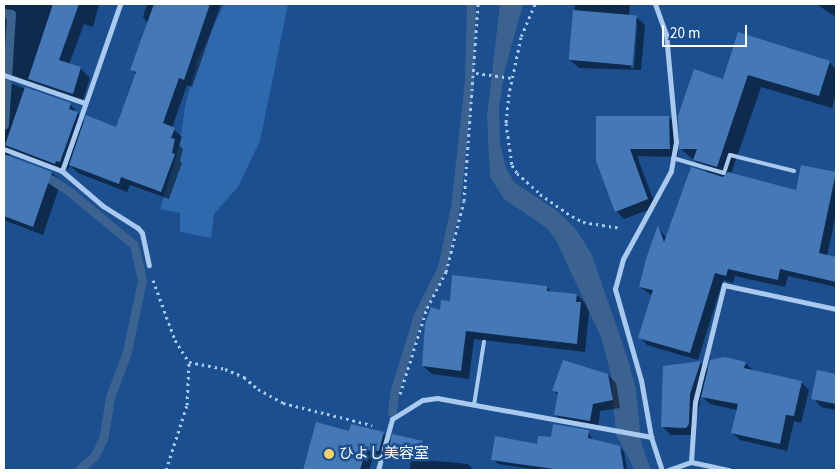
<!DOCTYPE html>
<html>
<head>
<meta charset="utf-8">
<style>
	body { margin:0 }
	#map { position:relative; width:840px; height:474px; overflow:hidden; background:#1b4f8f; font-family:"Source Sans 3","Noto Sans JP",sans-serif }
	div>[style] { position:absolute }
	.green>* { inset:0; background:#2e69ad }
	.water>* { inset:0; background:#3c6290 }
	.shadow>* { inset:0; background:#0007 }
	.stream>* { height:9px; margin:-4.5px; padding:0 4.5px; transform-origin:4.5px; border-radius:4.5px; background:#3c6290 }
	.building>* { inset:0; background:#4478b7; transform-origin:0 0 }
	.path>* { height:3px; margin-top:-1.5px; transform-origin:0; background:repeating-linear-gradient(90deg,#a9c9ee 0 2.5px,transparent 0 6.5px) }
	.lane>* { height:4px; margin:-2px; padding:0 2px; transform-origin:2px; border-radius:2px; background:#a9c9ee }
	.street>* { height:5px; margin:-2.5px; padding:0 2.5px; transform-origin:2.5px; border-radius:2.5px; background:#a9c9ee }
	.dots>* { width:14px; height:14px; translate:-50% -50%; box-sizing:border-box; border:2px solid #1b4f8f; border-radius:50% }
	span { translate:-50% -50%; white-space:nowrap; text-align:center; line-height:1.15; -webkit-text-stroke:5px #1b4f8f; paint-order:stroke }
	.poi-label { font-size:15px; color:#fff }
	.left { translate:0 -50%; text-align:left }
	.frame { position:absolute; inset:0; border:5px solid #fff; pointer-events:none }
	.scale { position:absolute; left:662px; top:25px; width:85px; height:22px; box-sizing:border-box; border:2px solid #fff; border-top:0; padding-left:6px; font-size:15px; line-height:18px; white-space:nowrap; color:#fff; -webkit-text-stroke:4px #1b4f8f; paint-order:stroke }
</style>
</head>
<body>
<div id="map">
	<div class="green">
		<div style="clip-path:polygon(224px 4px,288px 4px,260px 141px,238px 187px,214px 214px,211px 238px,180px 232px,180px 213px,160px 209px,180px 143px,185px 106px,197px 61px)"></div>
	</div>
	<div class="water">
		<div style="clip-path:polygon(500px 4px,523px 4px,505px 69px,499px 108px,500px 144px,506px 168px,514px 182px,557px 211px,576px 229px,592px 255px,628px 360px,636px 389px,641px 442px,651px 470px,635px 470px,616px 435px,611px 375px,601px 337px,557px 242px,548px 229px,504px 199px,490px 177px,487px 117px)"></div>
	</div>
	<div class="shadow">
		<div style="clip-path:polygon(4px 4px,99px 4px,93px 27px,84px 24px,69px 64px,80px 68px,90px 78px,82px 103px,15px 79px,9px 83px,70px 104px,85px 122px,117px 128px,137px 75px,131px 69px,148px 23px,143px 17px,147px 4px,221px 4px,192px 87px,187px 85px,172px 128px,182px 137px,179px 145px,183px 149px,180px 161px,182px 163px,169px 199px,130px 185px,127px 192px,78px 173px,71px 166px,64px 172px,15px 153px,8px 156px,52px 173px,61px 182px,43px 235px,4px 220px)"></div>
		<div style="clip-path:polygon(evenodd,575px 4px,630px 4px,629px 16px,636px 17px,645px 25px,641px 70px,579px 68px,570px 60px,575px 4px,635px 23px,637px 23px,634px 68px,631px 68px,635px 23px)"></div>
		<div style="clip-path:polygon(816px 4px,836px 4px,836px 17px)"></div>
		<div style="clip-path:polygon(739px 34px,829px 62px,836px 69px,836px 93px,832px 108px,761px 87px,731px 174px,797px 191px,802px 166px,836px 174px,836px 214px,827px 256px,836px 258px,836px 287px,788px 276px,785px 287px,735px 276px,733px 283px,723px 280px,698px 360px,647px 345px,640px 337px,653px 296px,640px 287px,658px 227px,667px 239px,709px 174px,680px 148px,724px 81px)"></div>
		<div style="clip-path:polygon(598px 117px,669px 118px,677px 126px,678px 157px,637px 156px,656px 207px,624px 219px,616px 211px)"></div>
		<div style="clip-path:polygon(547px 287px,552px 293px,577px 295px,585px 303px,589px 312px,585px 352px,474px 339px,469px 379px,432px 374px,423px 366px,441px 312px,451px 302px)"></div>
		<div style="clip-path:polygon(700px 362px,709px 370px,745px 363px,753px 370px,801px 382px,809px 390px,801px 423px,794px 421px,787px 451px,740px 440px,733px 433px,737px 410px,710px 404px,701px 395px,694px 435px,671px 435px,662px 426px)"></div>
		<div style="clip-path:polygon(818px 372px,836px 375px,836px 410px,821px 407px,813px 398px)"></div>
		<div style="clip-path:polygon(608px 375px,616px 383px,620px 408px,600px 411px,598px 429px,563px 422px,555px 414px,558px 395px,554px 390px)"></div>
		<div style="clip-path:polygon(588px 431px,593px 441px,619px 447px,624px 452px,627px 470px,539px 470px,498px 464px,493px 459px,552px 438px)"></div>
		<div style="clip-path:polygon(350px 433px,383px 433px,392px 441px,423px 442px,427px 446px,425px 460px,468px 464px,473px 470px,410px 470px,411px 457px,393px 455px,388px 450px,386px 458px,373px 457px,369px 470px,305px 470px)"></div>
	</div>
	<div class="stream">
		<div style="left:4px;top:13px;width:7px;rotate:8deg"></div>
		<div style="left:11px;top:14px;width:111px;rotate:93.6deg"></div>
		<div style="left:41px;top:173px;width:35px;rotate:33deg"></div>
		<div style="left:70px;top:192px;width:83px;rotate:39.6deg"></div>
		<div style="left:134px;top:245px;width:36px;rotate:77deg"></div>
		<div style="left:142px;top:280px;width:74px;rotate:101.8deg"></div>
		<div style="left:127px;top:352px;width:48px;rotate:110.7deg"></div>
		<div style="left:110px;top:397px;width:39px;rotate:99deg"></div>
		<div style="left:104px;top:436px;width:21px;rotate:115deg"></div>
		<div style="left:95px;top:455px;width:22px;rotate:137deg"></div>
		<div style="left:392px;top:412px;width:19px;rotate:-84deg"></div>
		<div style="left:394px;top:393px;width:82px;rotate:-72.9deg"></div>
		<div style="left:418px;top:315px;width:54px;rotate:-63.4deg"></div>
		<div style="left:442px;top:267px;width:61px;rotate:-77.8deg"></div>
		<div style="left:455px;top:207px;width:128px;rotate:-83.7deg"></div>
		<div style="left:469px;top:80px;width:76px;rotate:-88.5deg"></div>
	</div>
	<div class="building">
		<div style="clip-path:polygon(53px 4px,79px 4px,59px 60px,81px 67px,73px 94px,28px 79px)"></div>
		<div style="clip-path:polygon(154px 4px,210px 4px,184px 80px,179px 78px,163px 123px,175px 128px,171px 138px,175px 139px,172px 153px,175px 154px,161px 192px,121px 177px,119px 184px,69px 165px,86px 115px,116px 127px,136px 72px,130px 70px)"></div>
		<div style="left:573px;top:10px;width:64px;height:50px;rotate:5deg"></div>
		<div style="clip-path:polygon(738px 32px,830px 61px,819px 96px,748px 75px,717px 167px,693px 160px,697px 149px,679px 149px,678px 116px,694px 69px,723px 79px)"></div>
		<div style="clip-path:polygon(25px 87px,71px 103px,69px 109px,78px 112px,60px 162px,56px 161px,55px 164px,5px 145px)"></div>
		<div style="clip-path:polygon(596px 116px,669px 116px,670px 149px,630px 149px,648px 199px,615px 212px,596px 161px)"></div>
		<div style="clip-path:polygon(4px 154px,52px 172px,33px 227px,4px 216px)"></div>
		<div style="clip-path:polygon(801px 165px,836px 172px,819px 253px,836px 257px,836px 282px,780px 269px,778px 280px,728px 269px,726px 276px,715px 273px,690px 353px,638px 338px,653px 290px,639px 287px,646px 259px,658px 225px,664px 242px,691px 167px,723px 177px,728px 172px,796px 190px)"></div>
		<div style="clip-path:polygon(452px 275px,547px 286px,547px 291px,577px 294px,576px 302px,581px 302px,577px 344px,466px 331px,461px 371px,422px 366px,425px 324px,431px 307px,440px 310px,441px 300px,450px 301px)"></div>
		<div style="clip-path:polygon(725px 357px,746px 362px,744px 368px,802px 381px,794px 416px,786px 415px,780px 444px,731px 433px,738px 404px,701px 397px,710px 360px)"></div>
		<div style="clip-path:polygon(563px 360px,608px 374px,613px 400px,593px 404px,590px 421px,554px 415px,558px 392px,552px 391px)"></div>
		<div style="clip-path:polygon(701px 361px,690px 394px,689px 424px,686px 428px,661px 427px,663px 366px)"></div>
		<div style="clip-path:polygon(817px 370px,836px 374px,836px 404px,811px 399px)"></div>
		<div style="clip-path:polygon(316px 422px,349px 431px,351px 424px,384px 432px,379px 451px,366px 450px,360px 470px,303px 470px)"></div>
		<div style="clip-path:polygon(553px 424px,589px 430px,588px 438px,620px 446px,624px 470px,561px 470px,491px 460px,495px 436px,537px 444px,538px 436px,551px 437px)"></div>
		<div style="clip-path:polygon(392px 434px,423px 441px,421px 455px,388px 452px)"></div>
	</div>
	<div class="path">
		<div style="left:535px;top:4px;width:36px;rotate:113deg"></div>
		<div style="left:521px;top:37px;width:58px;rotate:101.9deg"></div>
		<div style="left:509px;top:94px;width:29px;rotate:96deg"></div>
		<div style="left:506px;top:123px;width:42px;rotate:81.9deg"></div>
		<div style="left:512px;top:165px;width:9px;rotate:58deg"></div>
		<div style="left:517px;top:173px;width:31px;rotate:42deg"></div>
		<div style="left:540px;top:194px;width:39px;rotate:35deg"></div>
		<div style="left:572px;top:216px;width:13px;rotate:29deg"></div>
		<div style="left:583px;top:222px;width:38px;rotate:9deg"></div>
		<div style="left:476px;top:73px;width:35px;rotate:8deg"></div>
		<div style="left:153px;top:280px;width:64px;rotate:69.9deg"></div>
		<div style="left:175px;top:340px;width:26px;rotate:58deg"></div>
		<div style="left:400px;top:394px;width:90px;rotate:-72.6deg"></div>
		<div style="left:427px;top:308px;width:41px;rotate:-62.2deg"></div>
		<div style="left:446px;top:272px;width:73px;rotate:-75.8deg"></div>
		<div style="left:464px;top:201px;width:197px;rotate:-85.9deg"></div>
		<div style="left:166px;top:470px;width:68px;rotate:-72.1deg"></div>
		<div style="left:187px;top:405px;width:43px;rotate:-87.3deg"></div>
		<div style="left:189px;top:362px;width:37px;rotate:11deg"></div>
		<div style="left:225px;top:369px;width:21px;rotate:23deg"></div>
		<div style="left:244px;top:377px;width:18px;rotate:41deg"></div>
		<div style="left:258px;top:389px;width:29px;rotate:29deg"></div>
		<div style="left:283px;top:403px;width:92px;rotate:13.9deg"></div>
	</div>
	<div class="lane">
		<div style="left:673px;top:158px;width:53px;rotate:16.4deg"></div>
		<div style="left:724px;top:173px;width:19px;rotate:-72deg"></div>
		<div style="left:730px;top:155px;width:66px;rotate:14deg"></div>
		<div style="left:474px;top:405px;width:64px;rotate:-81deg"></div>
	</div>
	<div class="street">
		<div style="left:655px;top:4px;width:32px;rotate:70deg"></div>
		<div style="left:666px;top:34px;width:108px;rotate:84.7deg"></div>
		<div style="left:676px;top:142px;width:29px;rotate:100deg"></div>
		<div style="left:671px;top:171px;width:100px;rotate:118.6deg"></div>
		<div style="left:623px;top:259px;width:31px;rotate:105deg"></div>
		<div style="left:615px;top:289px;width:95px;rotate:74.1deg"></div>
		<div style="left:641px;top:380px;width:58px;rotate:80deg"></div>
		<div style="left:651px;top:437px;width:35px;rotate:72deg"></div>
		<div style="left:4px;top:75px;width:86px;rotate:19.1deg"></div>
		<div style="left:4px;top:149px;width:62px;rotate:20.8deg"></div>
		<div style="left:62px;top:171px;width:54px;rotate:40.5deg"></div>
		<div style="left:103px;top:206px;width:41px;rotate:32.2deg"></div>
		<div style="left:138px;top:228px;width:6px;rotate:51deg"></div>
		<div style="left:142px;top:233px;width:33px;rotate:78deg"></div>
		<div style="left:62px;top:171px;width:177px;rotate:-70.8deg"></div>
		<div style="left:691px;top:462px;width:60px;rotate:-86.2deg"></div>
		<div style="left:695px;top:402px;width:121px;rotate:-76.1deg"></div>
		<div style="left:724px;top:285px;width:115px;rotate:12.1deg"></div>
		<div style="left:378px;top:470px;width:53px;rotate:-74.6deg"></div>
		<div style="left:392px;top:419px;width:36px;rotate:-32deg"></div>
		<div style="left:423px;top:400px;width:14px;rotate:-8deg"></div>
		<div style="left:437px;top:398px;width:218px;rotate:10.3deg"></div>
		<div style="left:668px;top:470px;width:24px;rotate:-19deg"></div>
		<div style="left:691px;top:462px;width:39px;rotate:12deg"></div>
	</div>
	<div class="dots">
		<div style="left:329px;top:454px;background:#ffd166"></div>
	</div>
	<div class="poi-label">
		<span class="left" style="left:339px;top:454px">ひよし美容室</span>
	</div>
	<div class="frame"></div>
	<div class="scale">20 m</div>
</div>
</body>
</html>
